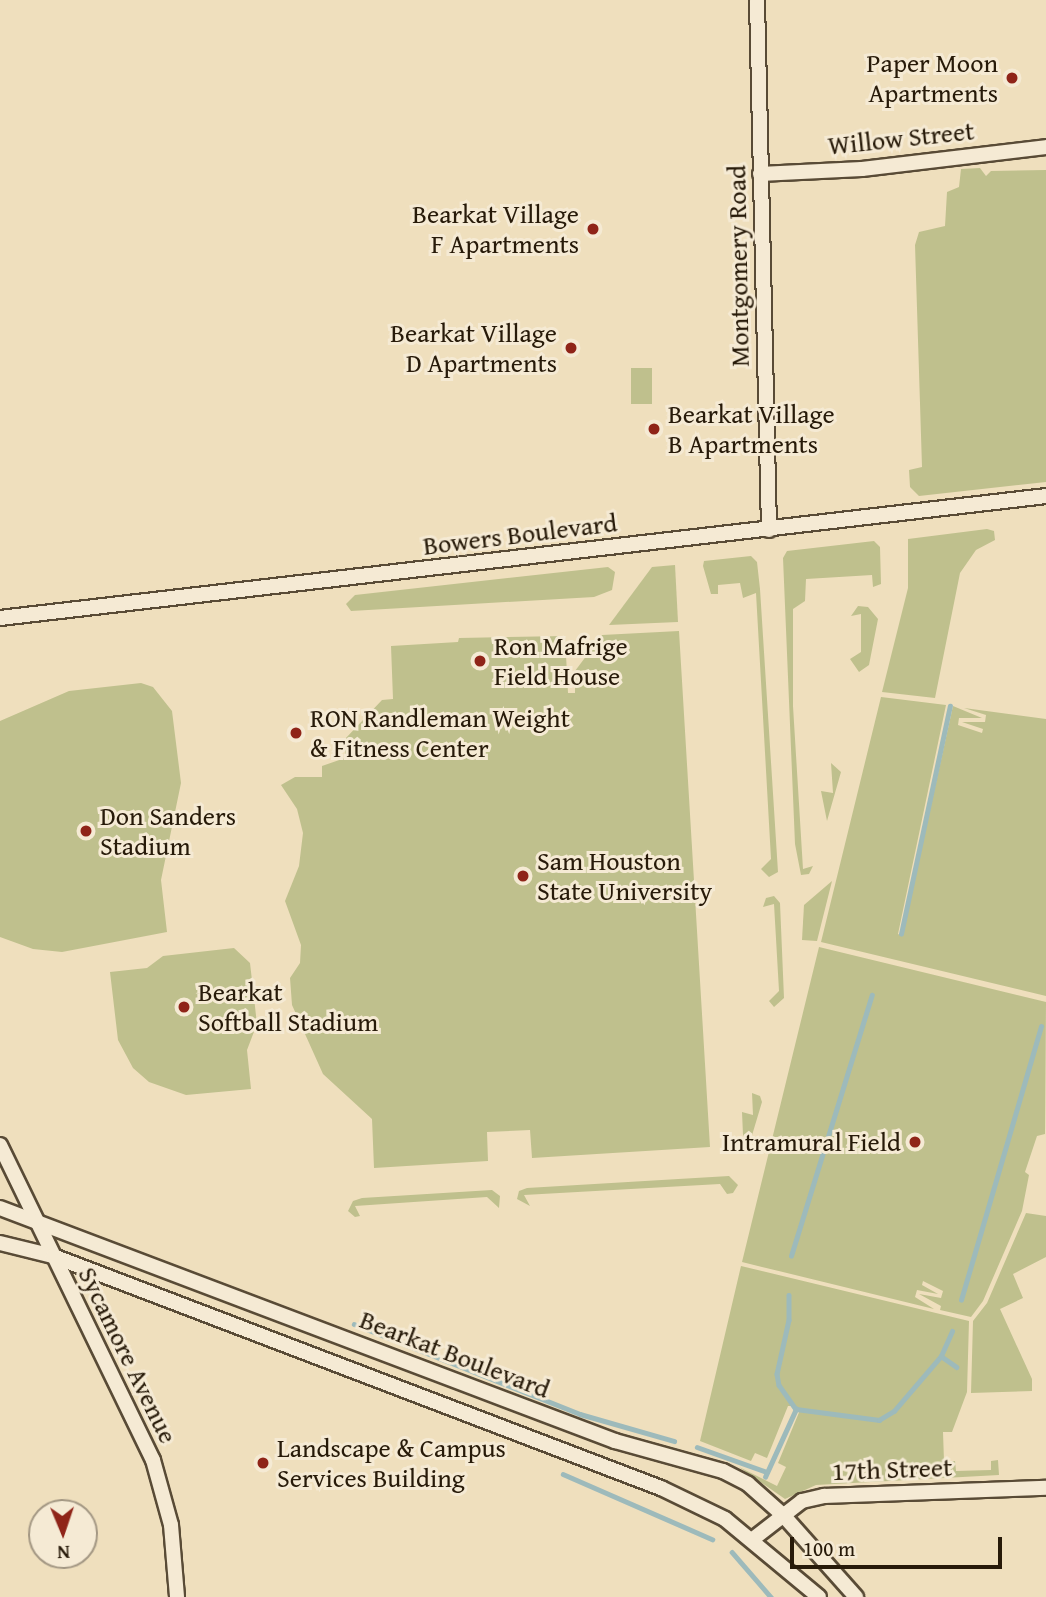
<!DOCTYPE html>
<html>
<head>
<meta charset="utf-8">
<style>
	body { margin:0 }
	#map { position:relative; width:1046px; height:1597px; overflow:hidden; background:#efdfbd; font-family:"Gentium Book Plus",serif }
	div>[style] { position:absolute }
	.green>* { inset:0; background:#bfc08d; transform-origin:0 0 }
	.stream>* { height:4.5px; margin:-2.25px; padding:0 2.25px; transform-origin:2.25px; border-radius:2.25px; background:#9dbabb }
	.roads { filter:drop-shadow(2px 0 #594b36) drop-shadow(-2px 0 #594b36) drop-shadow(0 2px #594b36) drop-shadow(0 -2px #594b36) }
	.minor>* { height:14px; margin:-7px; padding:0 7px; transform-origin:7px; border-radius:7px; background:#f5ead4 }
	.dots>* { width:19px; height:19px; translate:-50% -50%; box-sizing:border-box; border:4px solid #f5ead4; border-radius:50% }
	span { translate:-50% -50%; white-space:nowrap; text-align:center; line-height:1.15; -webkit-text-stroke:6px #f5ead4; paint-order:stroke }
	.poi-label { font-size:26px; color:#271a09 }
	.right { translate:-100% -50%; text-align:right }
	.left { translate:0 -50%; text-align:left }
	.street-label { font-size:26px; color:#271a09 }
	.north { position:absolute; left:28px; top:1499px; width:70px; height:70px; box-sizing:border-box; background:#f5ead4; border:2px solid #a39783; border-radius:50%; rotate:178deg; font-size:19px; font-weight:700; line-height:28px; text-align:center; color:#271a09 }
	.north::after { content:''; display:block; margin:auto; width:24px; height:32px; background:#8f2418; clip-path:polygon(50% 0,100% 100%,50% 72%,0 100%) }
	.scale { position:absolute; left:790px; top:1537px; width:212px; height:32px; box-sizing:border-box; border:4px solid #271a09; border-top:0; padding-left:9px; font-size:21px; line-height:24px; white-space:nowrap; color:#271a09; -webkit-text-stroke:5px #f5ead4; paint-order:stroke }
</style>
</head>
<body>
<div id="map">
	<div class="green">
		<div style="clip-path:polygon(980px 168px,986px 176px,991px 171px,1046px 170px,1046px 482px,919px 496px,910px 487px,909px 470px,922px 467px,915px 245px,919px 232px,945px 226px,947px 192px,959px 187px,961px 169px)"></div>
		<div style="left:631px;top:368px;width:21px;height:36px"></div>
		<div style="clip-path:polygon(987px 529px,994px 531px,995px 540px,976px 550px,960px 573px,935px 698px,882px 692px,908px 588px,908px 539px)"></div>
		<div style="clip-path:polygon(874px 541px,880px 547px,881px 584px,873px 587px,872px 575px,806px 579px,805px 601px,793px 609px,793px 706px,803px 869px,813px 866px,809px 874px,801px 875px,795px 844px,783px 558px,787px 551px)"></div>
		<div style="clip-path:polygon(751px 556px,757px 562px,760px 589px,778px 872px,769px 877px,761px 869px,771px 859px,756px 593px,743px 598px,740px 583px,718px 585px,718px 594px,711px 594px,703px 566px,704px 561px)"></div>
		<div style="clip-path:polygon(675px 565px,678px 622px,609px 625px,652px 567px)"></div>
		<div style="clip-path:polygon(608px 567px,615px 572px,612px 590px,594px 597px,351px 611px,346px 604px,355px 595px)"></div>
		<div style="clip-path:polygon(858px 606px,868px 607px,878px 619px,869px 665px,859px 672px,850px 659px,861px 652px,861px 614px,851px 616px)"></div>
		<div style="clip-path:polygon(679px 631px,710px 1147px,532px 1158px,530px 1130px,487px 1132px,488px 1161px,374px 1168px,372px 1119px,323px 1074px,292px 1005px,290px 978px,300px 963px,301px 945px,285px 901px,299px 866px,303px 833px,297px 809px,281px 785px,295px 777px,322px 777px,322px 766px,345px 758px,345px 739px,382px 700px,393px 699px,391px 646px,458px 642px,459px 638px,565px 636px,568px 693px,575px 693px,575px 671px,602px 635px)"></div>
		<div style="clip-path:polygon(141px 683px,153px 687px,172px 711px,181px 783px,161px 880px,167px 932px,62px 952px,33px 949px,0 937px,0 721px,69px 691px)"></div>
		<div style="clip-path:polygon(881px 697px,946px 705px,898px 934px,902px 936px,953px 706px,982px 718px,959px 718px,958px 725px,982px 733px,983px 729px,962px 722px,985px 722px,986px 715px,964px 708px,1046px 719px,1046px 996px,821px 942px)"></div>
		<div style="clip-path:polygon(831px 763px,841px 772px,827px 821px,821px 791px,833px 793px)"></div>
		<div style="clip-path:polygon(832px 881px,817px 941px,802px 940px,804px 905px)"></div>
		<div style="clip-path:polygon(774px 896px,780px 903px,784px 998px,774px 1007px,769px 1001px,779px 991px,774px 904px,763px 907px,766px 898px)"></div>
		<div style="clip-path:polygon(819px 947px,1046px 1002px,1045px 1134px,1037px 1136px,1025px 1172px,1029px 1175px,1022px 1211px,983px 1301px,971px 1317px,940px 1310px,941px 1306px,919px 1294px,941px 1298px,943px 1291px,923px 1281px,922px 1285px,938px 1294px,917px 1290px,915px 1297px,934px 1309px,742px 1262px)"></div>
		<div style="clip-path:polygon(234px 948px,250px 963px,257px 1024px,247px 1050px,251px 1089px,186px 1095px,149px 1082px,133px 1068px,118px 1040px,110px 972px,147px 968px,163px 956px)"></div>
		<div style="clip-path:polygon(752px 1093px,760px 1096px,762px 1102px,750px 1142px,743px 1135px,742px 1112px,753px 1115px)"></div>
		<div style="clip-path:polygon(729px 1176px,738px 1185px,733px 1193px,727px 1194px,720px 1184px,524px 1195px,530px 1206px,517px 1199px,519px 1191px,527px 1188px)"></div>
		<div style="clip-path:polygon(492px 1190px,500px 1196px,499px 1208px,487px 1197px,355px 1206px,360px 1216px,355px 1217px,348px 1211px,353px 1201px,362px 1198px)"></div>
		<div style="clip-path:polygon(1026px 1213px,1046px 1216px,1046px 1257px,1013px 1274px,1023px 1298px,1000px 1309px,1032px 1379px,1032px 1391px,971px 1393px,973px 1321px,987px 1303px)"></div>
		<div style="clip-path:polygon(741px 1266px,969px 1321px,967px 1392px,952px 1432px,943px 1432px,944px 1461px,955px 1461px,956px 1471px,991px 1470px,991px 1461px,998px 1460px,999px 1475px,816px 1485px,785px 1499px,739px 1467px,777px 1486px,786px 1467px,778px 1463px,800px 1410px,795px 1406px,788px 1406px,767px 1458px,755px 1453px,751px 1461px,700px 1441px)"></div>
	</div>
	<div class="stream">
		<div style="left:901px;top:934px;width:233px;rotate:-77.9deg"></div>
		<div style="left:791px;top:1256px;width:273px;rotate:-72.8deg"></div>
		<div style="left:789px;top:1295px;width:25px;rotate:90deg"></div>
		<div style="left:789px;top:1320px;width:55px;rotate:102.5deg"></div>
		<div style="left:777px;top:1374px;width:11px;rotate:80deg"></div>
		<div style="left:779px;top:1385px;width:29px;rotate:55deg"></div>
		<div style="left:796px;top:1409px;width:84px;rotate:7.5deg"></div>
		<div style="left:879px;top:1420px;width:17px;rotate:-31deg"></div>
		<div style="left:894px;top:1411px;width:72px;rotate:-49.5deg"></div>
		<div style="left:941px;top:1356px;width:27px;rotate:-66deg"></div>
		<div style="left:961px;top:1300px;width:285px;rotate:-73.7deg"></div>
		<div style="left:354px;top:1324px;width:243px;rotate:21.7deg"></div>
		<div style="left:580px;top:1414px;width:98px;rotate:16deg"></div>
		<div style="left:941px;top:1356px;width:19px;rotate:35deg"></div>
		<div style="left:697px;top:1447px;width:74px;rotate:19.7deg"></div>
		<div style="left:563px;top:1474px;width:163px;rotate:23.6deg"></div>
		<div style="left:765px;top:1477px;width:75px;rotate:-65.5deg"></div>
		<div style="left:732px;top:1552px;width:60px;rotate:49.1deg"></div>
	</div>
	<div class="roads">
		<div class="minor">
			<div style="left:757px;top:0;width:530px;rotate:88.7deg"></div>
			<div style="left:760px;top:174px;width:102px;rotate:-2.8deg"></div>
			<div style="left:862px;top:169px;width:185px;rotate:-6.8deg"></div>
			<div style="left:0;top:618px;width:1053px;rotate:-6.65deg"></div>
			<div style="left:0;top:1145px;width:350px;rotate:64.1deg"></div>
			<div style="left:153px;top:1460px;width:67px;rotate:74.5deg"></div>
			<div style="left:171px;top:1525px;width:72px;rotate:85.2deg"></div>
			<div style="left:0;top:1208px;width:658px;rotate:20.75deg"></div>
			<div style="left:615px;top:1441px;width:112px;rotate:15.5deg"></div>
			<div style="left:723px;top:1471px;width:28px;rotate:27deg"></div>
			<div style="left:748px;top:1484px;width:47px;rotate:41.5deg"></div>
			<div style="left:783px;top:1515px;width:110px;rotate:48.3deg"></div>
			<div style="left:0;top:1243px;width:55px;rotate:13.8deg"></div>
			<div style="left:53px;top:1256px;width:651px;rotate:20.89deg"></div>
			<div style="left:661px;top:1488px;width:71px;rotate:25.8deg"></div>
			<div style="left:725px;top:1519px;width:122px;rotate:39.7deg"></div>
			<div style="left:753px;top:1539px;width:62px;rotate:-37.8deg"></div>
			<div style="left:802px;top:1501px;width:23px;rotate:-13deg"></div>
			<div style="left:824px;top:1496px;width:222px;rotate:-2.1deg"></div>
		</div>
	</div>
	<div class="dots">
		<div style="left:1012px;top:78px;background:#8f2418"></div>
		<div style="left:593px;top:229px;background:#8f2418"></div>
		<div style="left:571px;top:348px;background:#8f2418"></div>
		<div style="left:654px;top:429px;background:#8f2418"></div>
		<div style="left:480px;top:661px;background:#8f2418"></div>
		<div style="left:296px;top:733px;background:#8f2418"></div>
		<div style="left:86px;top:831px;background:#8f2418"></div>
		<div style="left:523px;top:876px;background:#8f2418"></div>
		<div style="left:184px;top:1007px;background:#8f2418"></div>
		<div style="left:915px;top:1142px;background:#8f2418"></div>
		<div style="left:263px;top:1463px;background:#8f2418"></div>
	</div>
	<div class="poi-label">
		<span class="right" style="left:998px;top:78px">Paper Moon<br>Apartments</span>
		<span class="right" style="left:579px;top:229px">Bearkat Village<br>F Apartments</span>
		<span class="right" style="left:557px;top:348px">Bearkat Village<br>D Apartments</span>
		<span class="left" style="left:668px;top:429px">Bearkat Village<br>B Apartments</span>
		<span class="left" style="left:494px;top:661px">Ron Mafrige<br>Field House</span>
		<span class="left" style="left:310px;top:733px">RON Randleman Weight<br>&amp; Fitness Center</span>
		<span class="left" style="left:100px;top:831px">Don Sanders<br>Stadium</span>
		<span class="left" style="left:537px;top:876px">Sam Houston<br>State University</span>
		<span class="left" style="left:198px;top:1007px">Bearkat<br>Softball Stadium</span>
		<span class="right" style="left:901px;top:1142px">Intramural Field</span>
		<span class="left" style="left:277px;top:1463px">Landscape &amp; Campus<br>Services Building</span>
	</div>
	<div class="street-label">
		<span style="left:901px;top:138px;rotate:-6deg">Willow Street</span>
		<span style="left:738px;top:266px;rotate:-91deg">Montgomery Road</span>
		<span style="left:520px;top:534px;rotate:-7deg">Bowers Boulevard</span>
		<span style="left:455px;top:1354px;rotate:21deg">Bearkat Boulevard</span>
		<span style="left:128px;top:1355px;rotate:64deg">Sycamore Avenue</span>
		<span style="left:892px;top:1469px;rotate:-2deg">17th Street</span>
	</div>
	<div class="north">N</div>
	<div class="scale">100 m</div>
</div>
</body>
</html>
